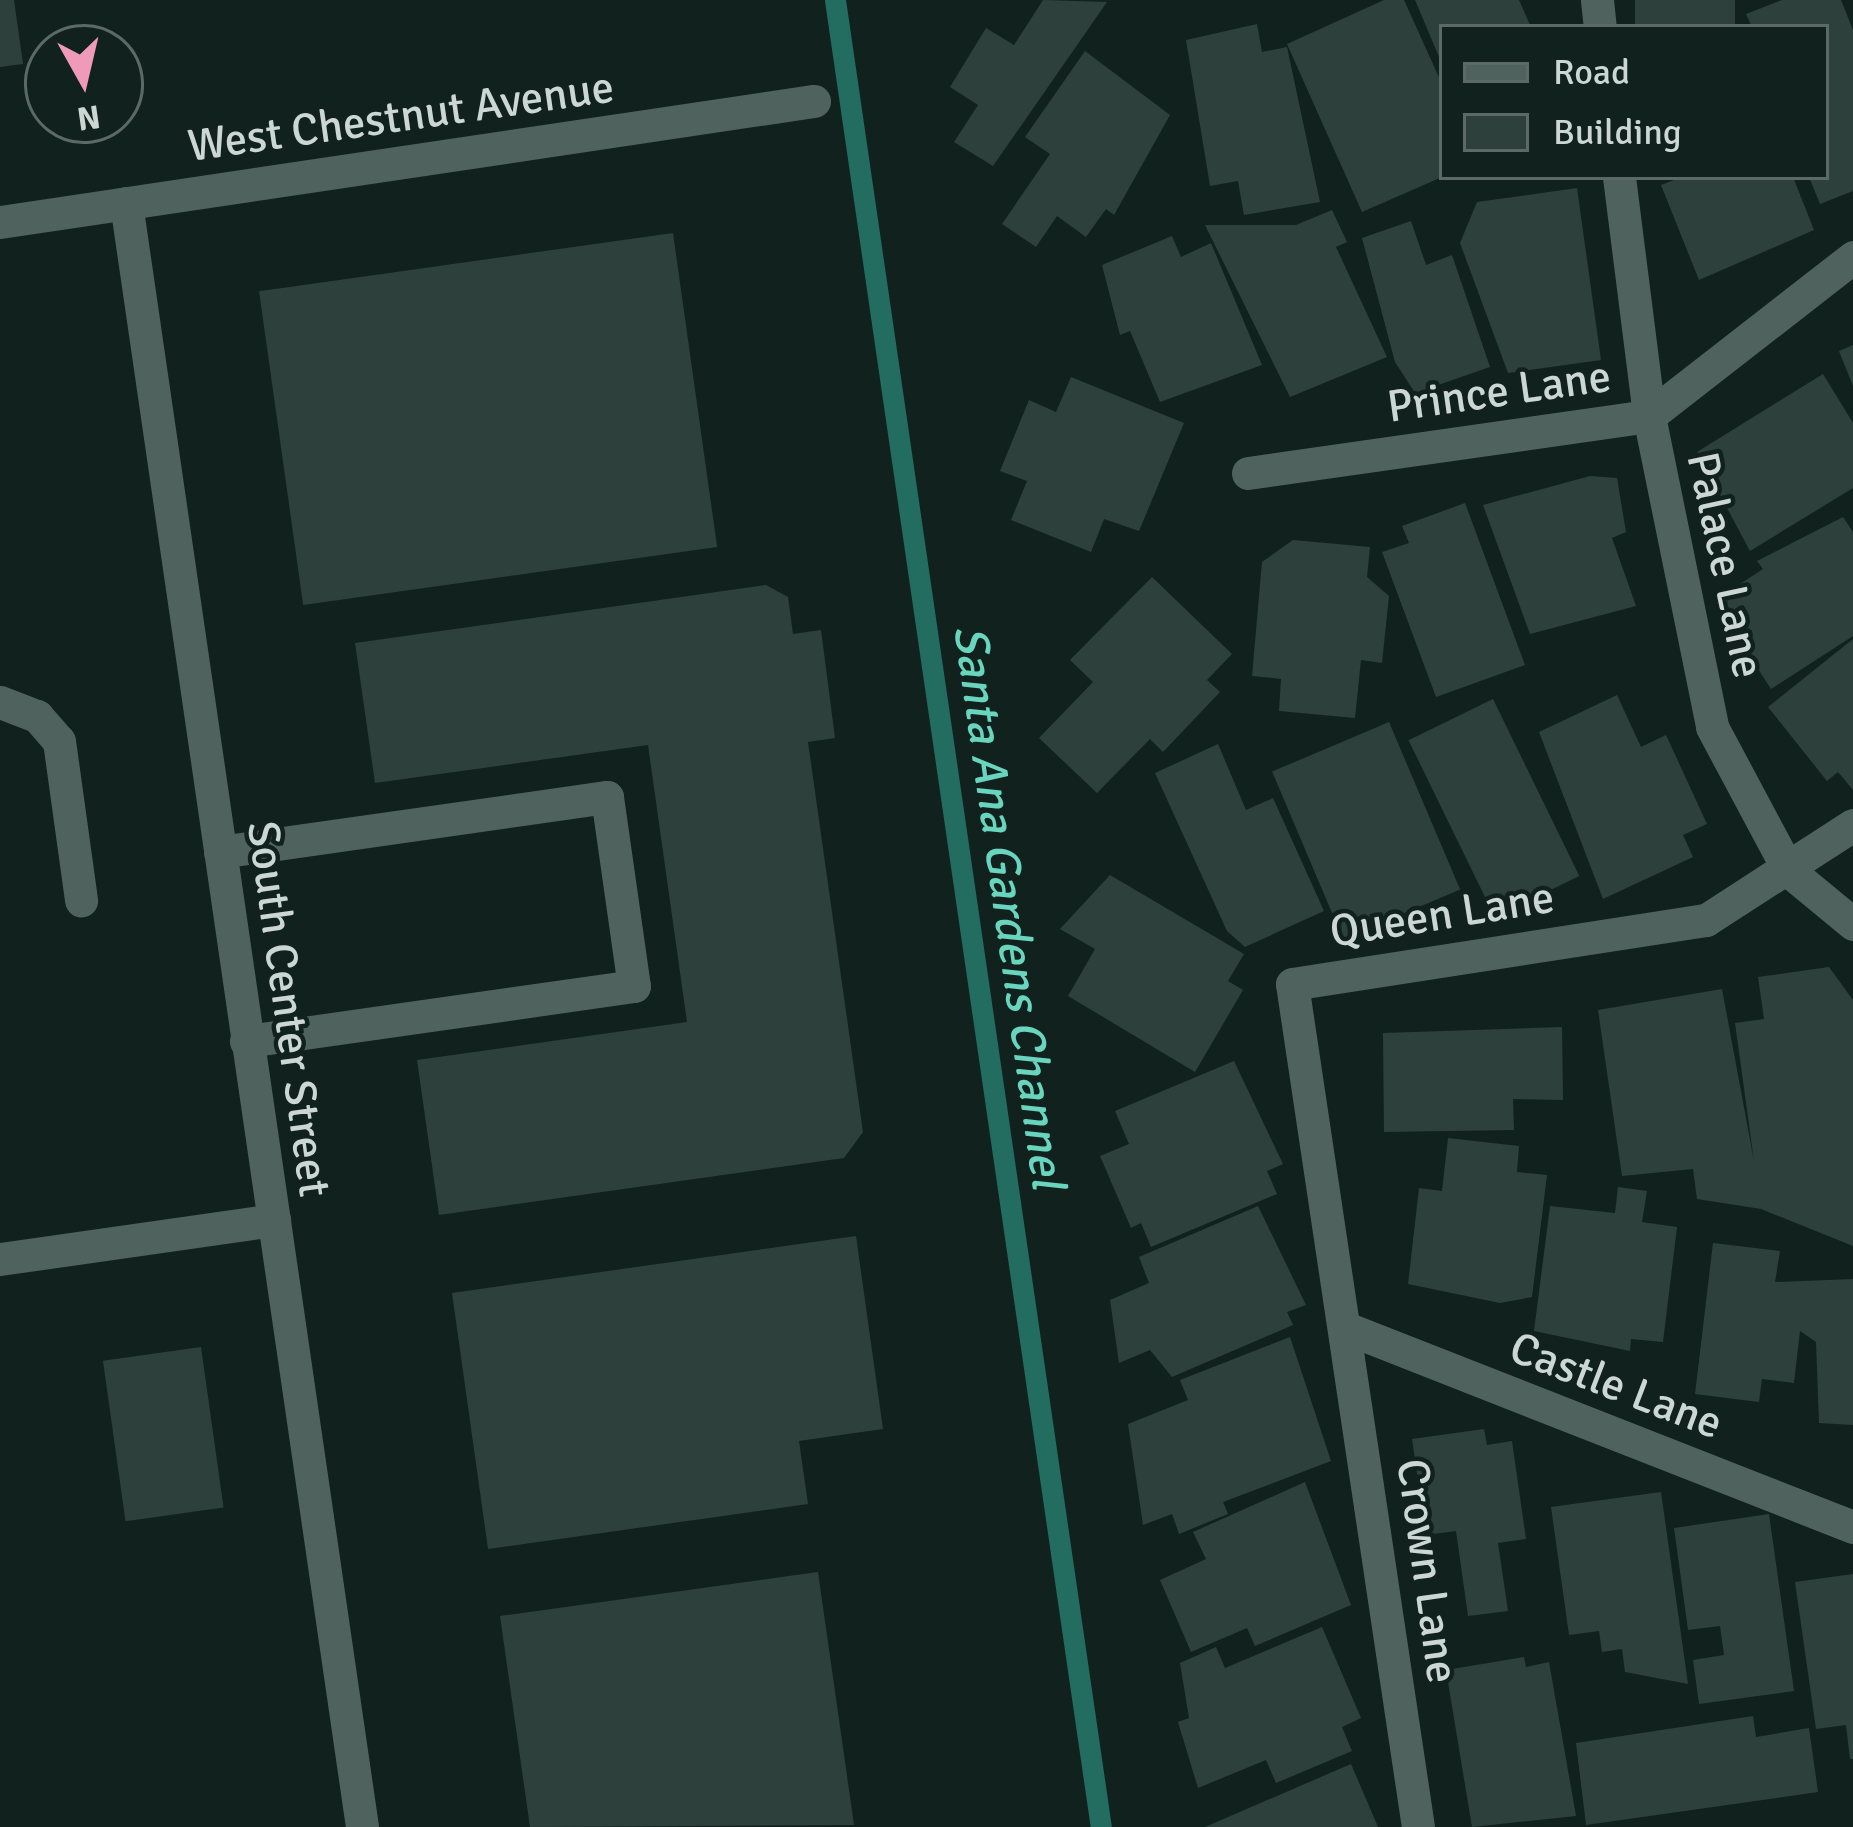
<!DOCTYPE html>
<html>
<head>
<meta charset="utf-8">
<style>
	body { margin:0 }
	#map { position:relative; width:1853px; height:1827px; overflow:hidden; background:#11221e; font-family:Signika,sans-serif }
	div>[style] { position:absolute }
	.stream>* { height:21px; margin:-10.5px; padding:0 10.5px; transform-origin:10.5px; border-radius:10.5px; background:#226d5f }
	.building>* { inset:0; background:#2d403b; transform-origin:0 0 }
	.service>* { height:33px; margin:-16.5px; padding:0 16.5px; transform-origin:16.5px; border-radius:16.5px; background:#4f625d }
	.minor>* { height:33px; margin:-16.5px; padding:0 16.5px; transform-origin:16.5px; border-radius:16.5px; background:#4f625d }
	.tertiary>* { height:33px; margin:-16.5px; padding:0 16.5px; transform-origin:16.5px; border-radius:16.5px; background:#4f625d }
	span { translate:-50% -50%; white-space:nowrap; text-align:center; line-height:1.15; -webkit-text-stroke:9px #11221e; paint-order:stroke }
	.street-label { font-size:45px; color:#ccd7d4 }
	.water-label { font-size:48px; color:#69d5be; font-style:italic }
	.legend { position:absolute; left:1439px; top:24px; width:390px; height:156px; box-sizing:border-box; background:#11221e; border:3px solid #5c6a67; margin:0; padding:15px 21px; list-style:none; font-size:36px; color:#ccd7d4 }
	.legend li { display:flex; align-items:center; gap:24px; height:60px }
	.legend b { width:60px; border:3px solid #5c6a67 }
	.north { position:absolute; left:24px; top:24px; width:120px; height:120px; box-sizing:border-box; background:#11221e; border:3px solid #5c6a67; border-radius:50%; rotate:172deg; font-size:33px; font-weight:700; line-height:48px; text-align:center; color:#ccd7d4 }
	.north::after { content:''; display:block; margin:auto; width:42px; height:54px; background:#ef9ab8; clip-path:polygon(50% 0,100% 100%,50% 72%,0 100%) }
</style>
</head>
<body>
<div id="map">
	<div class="stream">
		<div style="left:835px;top:0;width:1846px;rotate:81.72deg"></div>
	</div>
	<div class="building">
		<div style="clip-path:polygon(0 0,14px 0,23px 64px,0 67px)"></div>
		<div style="clip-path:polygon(1043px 0,1107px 2px,993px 166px,954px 142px,978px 105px,950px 87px,986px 28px,1014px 45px)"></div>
		<div style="clip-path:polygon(1384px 0,1404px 0,1442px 84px,1442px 177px,1362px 212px,1287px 44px)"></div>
		<div style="clip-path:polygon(1415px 0,1519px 0,1531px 27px,1442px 27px,1442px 64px)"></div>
		<div style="left:1635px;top:0;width:100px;height:27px"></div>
		<div style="clip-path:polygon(1782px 0,1841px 0,1853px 30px,1853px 191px,1820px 204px,1809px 177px,1826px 177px,1826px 27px,1752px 27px,1746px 14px)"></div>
		<div style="clip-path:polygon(1257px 24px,1262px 52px,1287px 47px,1320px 202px,1244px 215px,1238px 181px,1210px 186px,1186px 40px)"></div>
		<div style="clip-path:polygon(1085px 51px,1170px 115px,1114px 215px,1106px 209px,1086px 237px,1057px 216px,1036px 247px,1002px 224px,1050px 154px,1025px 137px)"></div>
		<div style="clip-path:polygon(1682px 177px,1793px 177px,1814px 230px,1699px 280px,1661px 185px)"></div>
		<div style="clip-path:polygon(1577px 188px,1601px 360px,1508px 373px,1460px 243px,1477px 202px)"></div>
		<div style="clip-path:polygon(1332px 210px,1347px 242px,1336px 247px,1387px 357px,1290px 397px,1205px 225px,1296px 225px)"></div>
		<div style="clip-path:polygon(1411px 221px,1426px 265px,1452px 255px,1490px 367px,1415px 393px,1395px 362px,1362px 238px)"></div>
		<div style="left:673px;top:233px;width:317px;height:418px;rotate:82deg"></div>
		<div style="clip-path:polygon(1172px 236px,1181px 257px,1211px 243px,1262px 365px,1160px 402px,1130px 331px,1120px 335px,1102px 265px)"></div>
		<div style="clip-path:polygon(1853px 345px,1853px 386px,1839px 351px)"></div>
		<div style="clip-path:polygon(1823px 374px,1853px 423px,1853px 488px,1750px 551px,1697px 452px)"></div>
		<div style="clip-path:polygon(1071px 377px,1184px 423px,1139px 531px,1104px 519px,1091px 552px,1011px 520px,1027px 481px,1000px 471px,1029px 400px,1056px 412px)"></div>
		<div style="clip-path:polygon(1590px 476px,1617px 478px,1626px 532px,1612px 538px,1636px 606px,1530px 634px,1483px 505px)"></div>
		<div style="clip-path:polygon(1465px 503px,1525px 665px,1436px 697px,1382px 552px,1409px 543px,1402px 526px)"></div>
		<div style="clip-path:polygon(1843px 517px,1853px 532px,1853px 636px,1771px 689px,1714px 601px,1763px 569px,1757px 561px)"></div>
		<div style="clip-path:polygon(1293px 540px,1370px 547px,1367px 577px,1389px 596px,1382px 663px,1361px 660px,1355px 718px,1279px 711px,1281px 679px,1252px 676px,1262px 562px)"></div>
		<div style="clip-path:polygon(1152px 577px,1232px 654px,1207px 680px,1220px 692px,1163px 752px,1150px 739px,1097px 793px,1039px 738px,1093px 682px,1070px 660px)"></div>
		<div style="clip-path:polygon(766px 585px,788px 597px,793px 634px,821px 630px,835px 738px,808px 742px,863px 1132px,844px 1158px,439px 1215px,417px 1060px,687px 1022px,648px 745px,375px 783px,355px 643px)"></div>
		<div style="clip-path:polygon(1853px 639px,1853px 790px,1838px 772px,1827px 781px,1768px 707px)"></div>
		<div style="clip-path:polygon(1617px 695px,1641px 747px,1666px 735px,1707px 824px,1683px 835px,1693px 857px,1603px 899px,1539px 732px)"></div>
		<div style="left:1493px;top:699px;width:197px;height:94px;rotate:64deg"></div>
		<div style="left:1389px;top:722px;width:182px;height:127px;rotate:67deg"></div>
		<div style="clip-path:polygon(1218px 744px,1246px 810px,1273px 798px,1324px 911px,1245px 947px,1227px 931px,1155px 773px)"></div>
		<div style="clip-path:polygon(1110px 875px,1244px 954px,1228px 981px,1243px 990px,1195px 1072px,1068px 996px,1095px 949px,1060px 929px)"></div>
		<div style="clip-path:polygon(1829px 967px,1853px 1000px,1853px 1246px,1761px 1209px,1697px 1199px,1693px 1169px,1622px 1176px,1598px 1010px,1722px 989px,1754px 1161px,1735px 1023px,1764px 1019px,1758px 977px)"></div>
		<div style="clip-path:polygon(1562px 1027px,1563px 1100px,1513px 1099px,1514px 1130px,1384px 1132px,1383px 1033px)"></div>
		<div style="clip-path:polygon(1234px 1061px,1283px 1164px,1267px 1171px,1277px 1194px,1151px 1247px,1141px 1223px,1131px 1228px,1100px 1156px,1129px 1144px,1115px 1111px)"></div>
		<div style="clip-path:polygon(1448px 1138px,1519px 1146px,1517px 1172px,1547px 1175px,1532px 1297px,1500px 1303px,1408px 1284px,1419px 1188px,1442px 1191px)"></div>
		<div style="clip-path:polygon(1618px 1187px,1647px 1191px,1642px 1222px,1677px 1227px,1663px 1342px,1631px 1339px,1630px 1351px,1534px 1331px,1550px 1206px,1615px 1213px)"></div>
		<div style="clip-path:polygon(1258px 1206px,1306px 1305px,1287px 1312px,1293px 1325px,1172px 1377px,1150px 1350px,1119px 1363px,1110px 1300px,1149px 1283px,1139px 1257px)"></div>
		<div style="clip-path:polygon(856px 1236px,883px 1429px,799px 1441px,808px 1504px,488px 1549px,452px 1293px)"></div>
		<div style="clip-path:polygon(1713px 1243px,1780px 1251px,1775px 1282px,1853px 1279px,1853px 1425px,1819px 1423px,1816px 1342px,1800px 1331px,1794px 1383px,1762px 1379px,1759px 1402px,1695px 1394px)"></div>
		<div style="clip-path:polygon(1290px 1337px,1331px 1461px,1223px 1502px,1228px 1514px,1179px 1534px,1172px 1514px,1143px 1525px,1128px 1424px,1188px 1400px,1180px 1380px)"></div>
		<div style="left:201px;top:1347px;width:162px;height:99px;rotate:82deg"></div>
		<div style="clip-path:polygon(1484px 1429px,1487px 1445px,1512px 1441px,1526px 1539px,1498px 1543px,1508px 1611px,1468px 1616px,1456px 1531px,1426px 1535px,1412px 1439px)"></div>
		<div style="clip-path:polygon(1305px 1482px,1351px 1605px,1255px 1646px,1247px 1628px,1191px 1652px,1160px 1580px,1206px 1559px,1193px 1532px)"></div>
		<div style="clip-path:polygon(1661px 1492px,1688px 1684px,1625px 1672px,1622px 1649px,1602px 1652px,1599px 1631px,1569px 1635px,1551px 1507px)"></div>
		<div style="clip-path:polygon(1769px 1514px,1794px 1691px,1699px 1704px,1693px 1660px,1724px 1655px,1720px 1626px,1688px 1630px,1674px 1528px)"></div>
		<div style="clip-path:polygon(818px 1572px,854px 1825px,530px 1827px,500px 1616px)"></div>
		<div style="clip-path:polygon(1853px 1574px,1853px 1759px,1850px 1759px,1846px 1725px,1816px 1729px,1795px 1582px)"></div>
		<div style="clip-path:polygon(1322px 1627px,1361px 1718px,1342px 1727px,1352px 1751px,1276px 1783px,1266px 1760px,1198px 1788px,1178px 1722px,1189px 1718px,1180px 1663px,1216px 1647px,1225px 1668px)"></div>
		<div style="clip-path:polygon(1524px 1657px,1526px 1667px,1549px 1662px,1576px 1816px,1472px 1827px,1446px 1670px)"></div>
		<div style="clip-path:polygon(1753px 1716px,1756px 1737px,1809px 1728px,1818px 1792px,1586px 1825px,1576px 1743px)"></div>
		<div style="clip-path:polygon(1351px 1764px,1378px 1827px,1205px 1827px)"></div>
	</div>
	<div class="service">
		<div style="left:0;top:702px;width:40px;rotate:21deg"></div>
		<div style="left:37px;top:716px;width:33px;rotate:49deg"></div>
		<div style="left:59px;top:741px;width:161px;rotate:82.1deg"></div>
		<div style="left:220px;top:852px;width:391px;rotate:-8.1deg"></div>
		<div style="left:607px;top:797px;width:191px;rotate:81.9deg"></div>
		<div style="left:634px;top:986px;width:392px;rotate:171.9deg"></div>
		<div style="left:0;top:1259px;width:277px;rotate:-8.1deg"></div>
	</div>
	<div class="minor">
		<div style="left:1597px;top:0;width:27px;rotate:84deg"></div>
		<div style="left:1619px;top:177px;width:241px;rotate:82.8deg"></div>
		<div style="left:1649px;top:416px;width:317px;rotate:78.5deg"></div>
		<div style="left:1712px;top:727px;width:163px;rotate:61.9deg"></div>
		<div style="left:1789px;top:871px;width:83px;rotate:39.6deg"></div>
		<div style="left:126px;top:203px;width:1641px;rotate:81.73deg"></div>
		<div style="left:1248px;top:473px;width:405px;rotate:-8.1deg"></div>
		<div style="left:1649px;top:416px;width:259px;rotate:-37.9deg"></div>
		<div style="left:1346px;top:1328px;width:545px;rotate:21.43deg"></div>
		<div style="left:1418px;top:1827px;width:852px;rotate:-98.5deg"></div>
		<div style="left:1292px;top:984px;width:419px;rotate:-8.8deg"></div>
		<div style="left:1706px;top:920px;width:175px;rotate:-32.9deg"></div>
	</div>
	<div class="tertiary">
		<div style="left:0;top:222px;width:823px;rotate:-8.46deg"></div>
	</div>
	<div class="street-label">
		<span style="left:401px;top:117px;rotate:-8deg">West Chestnut Avenue</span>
		<span style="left:1499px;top:392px;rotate:-8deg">Prince Lane</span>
		<span style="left:1725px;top:565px;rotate:78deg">Palace Lane</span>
		<span style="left:1442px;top:915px;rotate:-9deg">Queen Lane</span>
		<span style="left:288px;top:1009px;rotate:82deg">South Center Street</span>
		<span style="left:1616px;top:1386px;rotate:21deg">Castle Lane</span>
		<span style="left:1427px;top:1571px;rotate:82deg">Crown Lane</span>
	</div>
	<div class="water-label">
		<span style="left:1009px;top:907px;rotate:82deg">Santa Ana Gardens Channel</span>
	</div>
	<ul class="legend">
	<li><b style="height:15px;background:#4f625d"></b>Road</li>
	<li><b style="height:33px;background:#2d403b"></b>Building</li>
	</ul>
	<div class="north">N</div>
</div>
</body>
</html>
